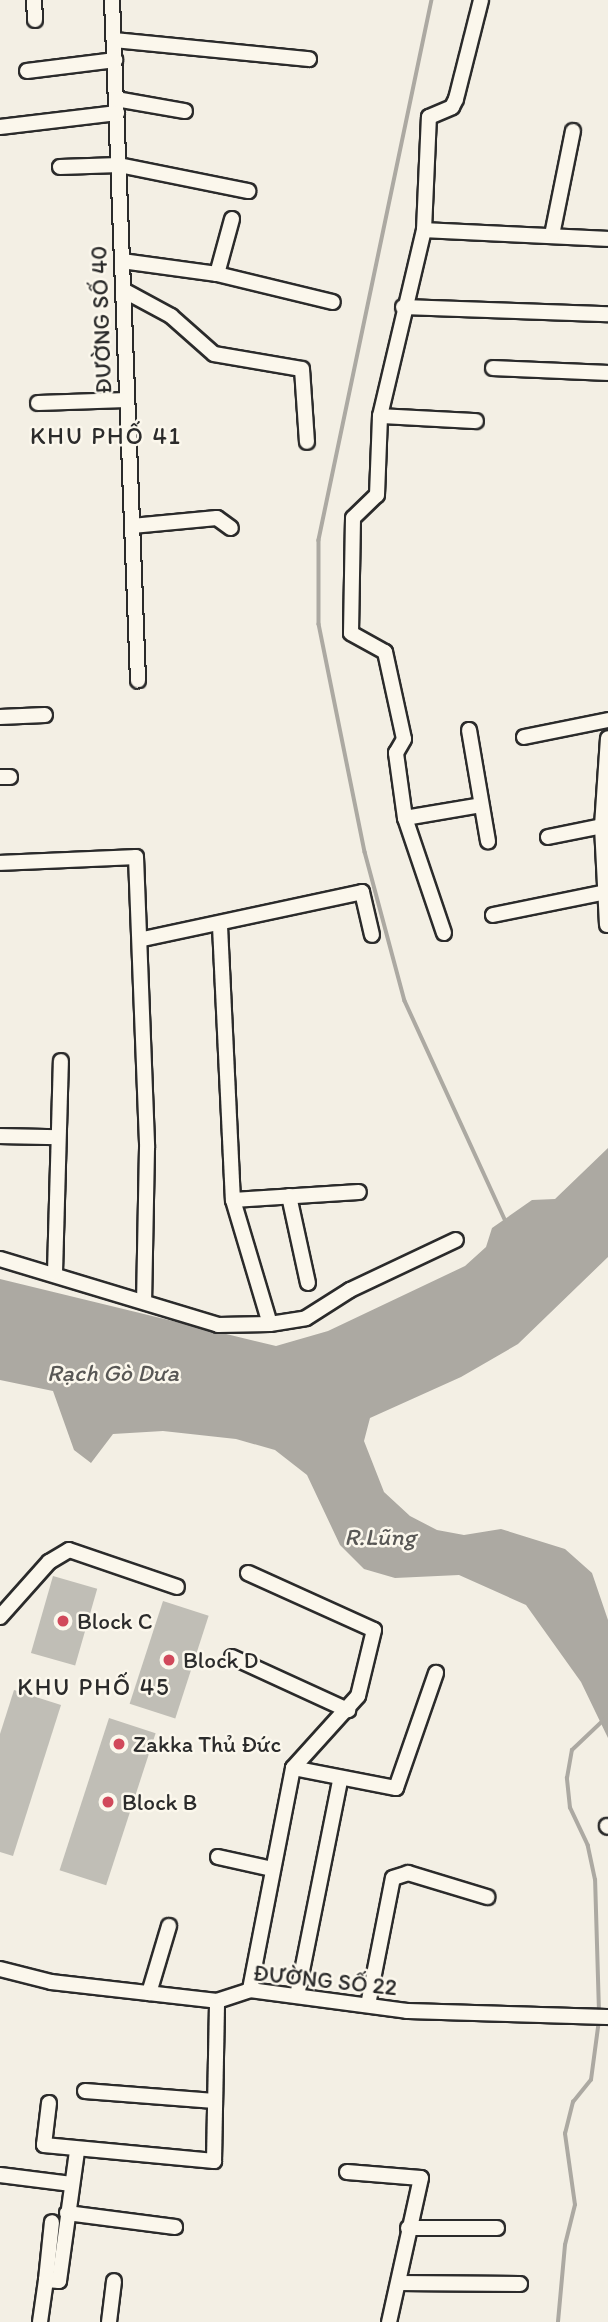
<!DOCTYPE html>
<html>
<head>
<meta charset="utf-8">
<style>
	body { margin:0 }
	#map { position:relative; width:608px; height:2322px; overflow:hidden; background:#f3efe4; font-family:Itim,sans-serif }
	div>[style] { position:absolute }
	.water>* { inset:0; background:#aca9a2 }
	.stream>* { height:3.5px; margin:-1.75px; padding:0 1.75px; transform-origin:1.75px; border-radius:1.75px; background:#aca9a2 }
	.building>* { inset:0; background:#c0beb6; transform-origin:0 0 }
	.roads { filter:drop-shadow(2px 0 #2b2b2b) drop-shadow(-2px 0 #2b2b2b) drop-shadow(0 2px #2b2b2b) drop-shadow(0 -2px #2b2b2b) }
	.minor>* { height:14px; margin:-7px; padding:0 7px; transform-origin:7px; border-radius:7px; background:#fbf7ec }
	.dots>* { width:19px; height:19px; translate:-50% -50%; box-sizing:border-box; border:4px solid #fbf7ec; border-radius:50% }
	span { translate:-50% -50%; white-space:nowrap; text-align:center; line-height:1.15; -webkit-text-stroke:5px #fbf7ec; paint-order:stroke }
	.street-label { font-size:23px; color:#2b2b2b }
	.poi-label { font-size:23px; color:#2b2b2b }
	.left { translate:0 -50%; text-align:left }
	.neighbourhood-label { font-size:24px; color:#2b2b2b; letter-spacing:2px }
	.water-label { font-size:24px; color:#585755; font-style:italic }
</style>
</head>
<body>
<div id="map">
	<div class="water">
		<div style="clip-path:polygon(608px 1148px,608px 1257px,518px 1344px,461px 1377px,370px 1418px,364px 1441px,384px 1492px,410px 1516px,437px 1530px,464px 1535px,501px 1529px,565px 1549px,592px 1573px,608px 1620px,608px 1738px,581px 1682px,526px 1605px,459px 1575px,395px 1578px,364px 1569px,340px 1545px,307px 1475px,275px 1450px,236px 1439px,163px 1431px,113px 1434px,91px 1463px,74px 1450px,53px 1391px,0 1380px,0 1279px,276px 1346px,328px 1331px,465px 1266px,486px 1247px,492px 1228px,532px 1200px,555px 1199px)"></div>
	</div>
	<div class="stream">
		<div style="left:432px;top:0;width:552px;rotate:101.82deg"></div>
		<div style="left:319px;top:540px;width:84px;rotate:90deg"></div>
		<div style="left:319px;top:624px;width:233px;rotate:78.6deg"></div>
		<div style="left:365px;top:852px;width:154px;rotate:75deg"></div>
		<div style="left:405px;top:1001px;width:240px;rotate:65.4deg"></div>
		<div style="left:599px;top:2012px;width:132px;rotate:-91.7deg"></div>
		<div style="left:595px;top:1880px;width:35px;rotate:-102deg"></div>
		<div style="left:588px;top:1846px;width:42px;rotate:-115.3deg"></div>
		<div style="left:570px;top:1808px;width:30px;rotate:-96deg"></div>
		<div style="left:567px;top:1778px;width:28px;rotate:-80deg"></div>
		<div style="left:572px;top:1750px;width:50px;rotate:-43.4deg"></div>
		<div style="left:558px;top:2322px;width:77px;rotate:-84.8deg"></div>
		<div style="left:565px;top:2245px;width:41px;rotate:-76deg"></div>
		<div style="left:575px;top:2205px;width:72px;rotate:-98deg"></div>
		<div style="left:565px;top:2134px;width:33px;rotate:-76deg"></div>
		<div style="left:573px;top:2102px;width:28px;rotate:-51deg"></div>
		<div style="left:591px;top:2080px;width:61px;rotate:-82.4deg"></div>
	</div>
	<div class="building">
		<div style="left:53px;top:1576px;width:46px;height:80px;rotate:16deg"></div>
		<div style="left:163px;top:1601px;width:48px;height:108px;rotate:18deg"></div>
		<div style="clip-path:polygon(14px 1690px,61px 1705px,13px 1856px,0 1852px,0 1734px)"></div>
		<div style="left:109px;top:1718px;width:49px;height:160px;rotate:18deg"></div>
	</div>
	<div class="roads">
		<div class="minor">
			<div style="left:34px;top:0;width:20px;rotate:87deg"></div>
			<div style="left:112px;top:0;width:681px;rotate:87.81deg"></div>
			<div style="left:114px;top:40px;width:196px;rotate:5.6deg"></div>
			<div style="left:27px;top:71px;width:89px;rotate:-7.1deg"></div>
			<div style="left:116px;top:99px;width:70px;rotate:9.9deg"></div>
			<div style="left:0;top:127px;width:118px;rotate:-6.8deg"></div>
			<div style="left:60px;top:167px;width:59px;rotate:-1.9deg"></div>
			<div style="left:119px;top:165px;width:132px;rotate:11.4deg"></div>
			<div style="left:424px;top:230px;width:184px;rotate:2.8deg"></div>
			<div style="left:552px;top:235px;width:106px;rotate:-78.6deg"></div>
			<div style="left:122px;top:261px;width:96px;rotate:7.8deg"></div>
			<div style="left:217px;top:274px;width:119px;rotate:13.6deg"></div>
			<div style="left:217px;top:274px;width:57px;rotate:-74.7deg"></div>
			<div style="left:123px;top:290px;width:55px;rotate:28.4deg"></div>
			<div style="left:171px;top:316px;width:57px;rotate:41.5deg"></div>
			<div style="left:214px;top:354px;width:89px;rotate:9.7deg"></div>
			<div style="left:302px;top:369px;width:73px;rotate:86.1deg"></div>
			<div style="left:403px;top:307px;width:205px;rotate:2deg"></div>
			<div style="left:493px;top:368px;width:115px;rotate:2.5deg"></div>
			<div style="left:38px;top:403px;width:89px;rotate:-1.9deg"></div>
			<div style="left:380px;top:416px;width:96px;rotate:3deg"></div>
			<div style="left:132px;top:526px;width:85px;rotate:-5.4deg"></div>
			<div style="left:217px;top:518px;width:17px;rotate:36deg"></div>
			<div style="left:0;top:717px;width:45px;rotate:-2.5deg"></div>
			<div style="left:469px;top:730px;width:113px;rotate:80.3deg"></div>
			<div style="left:524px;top:737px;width:86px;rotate:-11.4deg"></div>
			<div style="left:0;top:777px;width:10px"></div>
			<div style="left:405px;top:818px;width:77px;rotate:-9.7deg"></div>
			<div style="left:548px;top:837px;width:55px;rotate:-11.5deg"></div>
			<div style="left:0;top:863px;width:136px;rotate:-2.5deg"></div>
			<div style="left:136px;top:857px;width:291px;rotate:87.8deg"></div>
			<div style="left:147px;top:1148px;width:151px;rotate:91.1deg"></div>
			<div style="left:493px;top:915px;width:115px;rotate:-11.5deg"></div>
			<div style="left:607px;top:925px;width:99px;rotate:-92.9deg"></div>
			<div style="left:602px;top:826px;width:88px;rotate:-86.1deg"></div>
			<div style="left:220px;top:926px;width:274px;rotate:87.3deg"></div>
			<div style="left:233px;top:1200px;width:129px;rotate:73.4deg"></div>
			<div style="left:444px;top:933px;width:121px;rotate:-108.7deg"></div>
			<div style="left:405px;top:818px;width:66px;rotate:-97.9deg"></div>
			<div style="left:396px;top:753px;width:16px;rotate:-60deg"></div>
			<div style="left:404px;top:739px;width:89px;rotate:-102.3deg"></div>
			<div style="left:385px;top:652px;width:39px;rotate:-151deg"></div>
			<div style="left:351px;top:633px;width:115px;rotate:-89deg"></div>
			<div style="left:353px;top:518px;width:33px;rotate:-44deg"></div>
			<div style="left:377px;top:495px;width:79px;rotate:-87.8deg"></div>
			<div style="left:380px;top:416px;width:191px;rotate:-76.7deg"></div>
			<div style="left:424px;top:230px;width:113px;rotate:-87.5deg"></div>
			<div style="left:429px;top:117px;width:25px;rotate:-23deg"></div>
			<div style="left:452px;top:107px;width:9px;rotate:-63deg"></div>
			<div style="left:456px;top:99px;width:102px;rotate:-75.8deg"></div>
			<div style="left:143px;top:939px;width:224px;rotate:-12.1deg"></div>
			<div style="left:362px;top:892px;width:44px;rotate:76.9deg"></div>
			<div style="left:0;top:1136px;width:52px;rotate:1.1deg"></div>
			<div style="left:289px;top:1196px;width:89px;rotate:77.7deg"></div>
			<div style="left:233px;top:1200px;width:126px;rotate:-3.6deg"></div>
			<div style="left:0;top:1259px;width:228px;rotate:16.8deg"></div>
			<div style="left:218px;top:1325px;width:52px;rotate:-1.1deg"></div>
			<div style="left:270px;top:1324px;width:36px;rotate:-9deg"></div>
			<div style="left:306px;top:1318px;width:52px;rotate:-32.5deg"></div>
			<div style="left:350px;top:1290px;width:117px;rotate:-25.3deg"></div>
			<div style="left:55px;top:1272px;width:211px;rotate:-88.4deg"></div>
			<div style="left:248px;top:1573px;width:138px;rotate:24.3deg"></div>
			<div style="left:374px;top:1630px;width:68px;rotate:103.6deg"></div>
			<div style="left:358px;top:1696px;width:97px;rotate:132.1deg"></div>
			<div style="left:293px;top:1768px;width:226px;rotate:101deg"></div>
			<div style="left:0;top:1617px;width:74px;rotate:-48.3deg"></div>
			<div style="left:49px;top:1562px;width:23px;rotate:-31deg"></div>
			<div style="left:69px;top:1550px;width:114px;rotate:18.9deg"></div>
			<div style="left:232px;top:1657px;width:128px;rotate:24.6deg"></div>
			<div style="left:293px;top:1768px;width:105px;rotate:11deg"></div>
			<div style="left:396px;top:1788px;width:122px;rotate:-70.8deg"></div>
			<div style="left:607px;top:1826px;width:1px;rotate:45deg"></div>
			<div style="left:218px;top:1857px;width:55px;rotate:12.5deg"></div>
			<div style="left:0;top:1969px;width:53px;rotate:14.3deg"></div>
			<div style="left:51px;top:1982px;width:167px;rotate:6.5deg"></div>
			<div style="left:217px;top:2001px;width:35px;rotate:-18deg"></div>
			<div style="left:250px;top:1990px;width:158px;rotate:7.6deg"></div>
			<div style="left:407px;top:2011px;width:201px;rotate:1.7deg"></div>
			<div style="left:149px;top:1993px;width:70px;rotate:-73.4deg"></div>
			<div style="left:297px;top:1996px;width:220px;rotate:-78.7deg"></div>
			<div style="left:368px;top:2005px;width:129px;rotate:-78.9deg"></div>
			<div style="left:393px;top:1878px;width:16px;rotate:-18deg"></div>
			<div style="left:408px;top:1873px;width:83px;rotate:16.9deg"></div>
			<div style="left:85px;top:2091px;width:130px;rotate:4.4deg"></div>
			<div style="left:49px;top:2103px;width:42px;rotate:96.8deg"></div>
			<div style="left:44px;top:2145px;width:171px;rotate:5.4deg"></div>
			<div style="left:214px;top:2161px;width:160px;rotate:-88.9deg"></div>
			<div style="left:347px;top:2172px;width:74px;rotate:4.6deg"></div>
			<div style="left:421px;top:2178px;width:148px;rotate:102.5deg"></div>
			<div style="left:0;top:2175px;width:72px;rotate:7.2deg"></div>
			<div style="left:67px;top:2213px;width:109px;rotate:7.4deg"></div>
			<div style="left:408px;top:2228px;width:89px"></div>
			<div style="left:46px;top:2280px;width:58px;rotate:-84.1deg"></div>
			<div style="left:399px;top:2283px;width:121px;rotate:0.5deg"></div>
			<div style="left:40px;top:2322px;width:42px;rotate:-81.9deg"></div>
			<div style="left:46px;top:2280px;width:13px;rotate:4deg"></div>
			<div style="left:59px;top:2281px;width:131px;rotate:-82.1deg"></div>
			<div style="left:109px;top:2322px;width:41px;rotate:-83deg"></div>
		</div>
	</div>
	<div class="dots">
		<div style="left:63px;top:1621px;background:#d1495b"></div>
		<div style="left:169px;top:1660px;background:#d1495b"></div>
		<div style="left:119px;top:1744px;background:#d1495b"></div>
		<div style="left:108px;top:1802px;background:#d1495b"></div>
	</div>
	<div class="street-label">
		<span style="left:101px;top:320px;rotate:-92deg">ĐƯỜNG SỐ 40</span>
		<span style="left:325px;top:1980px;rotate:6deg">ĐƯỜNG SỐ 22</span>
	</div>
	<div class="poi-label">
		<span class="left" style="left:77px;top:1621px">Block C</span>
		<span class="left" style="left:183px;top:1660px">Block D</span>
		<span class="left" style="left:133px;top:1744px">Zakka Thủ Đức</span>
		<span class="left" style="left:122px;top:1802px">Block B</span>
	</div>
	<div class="neighbourhood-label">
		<span style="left:106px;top:436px">KHU PHỐ 41</span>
		<span style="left:94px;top:1687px">KHU PHỐ 45</span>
	</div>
	<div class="water-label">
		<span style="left:113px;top:1373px">Rạch Gò Dưa</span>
		<span style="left:380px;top:1537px">R.Lũng</span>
	</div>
</div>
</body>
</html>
